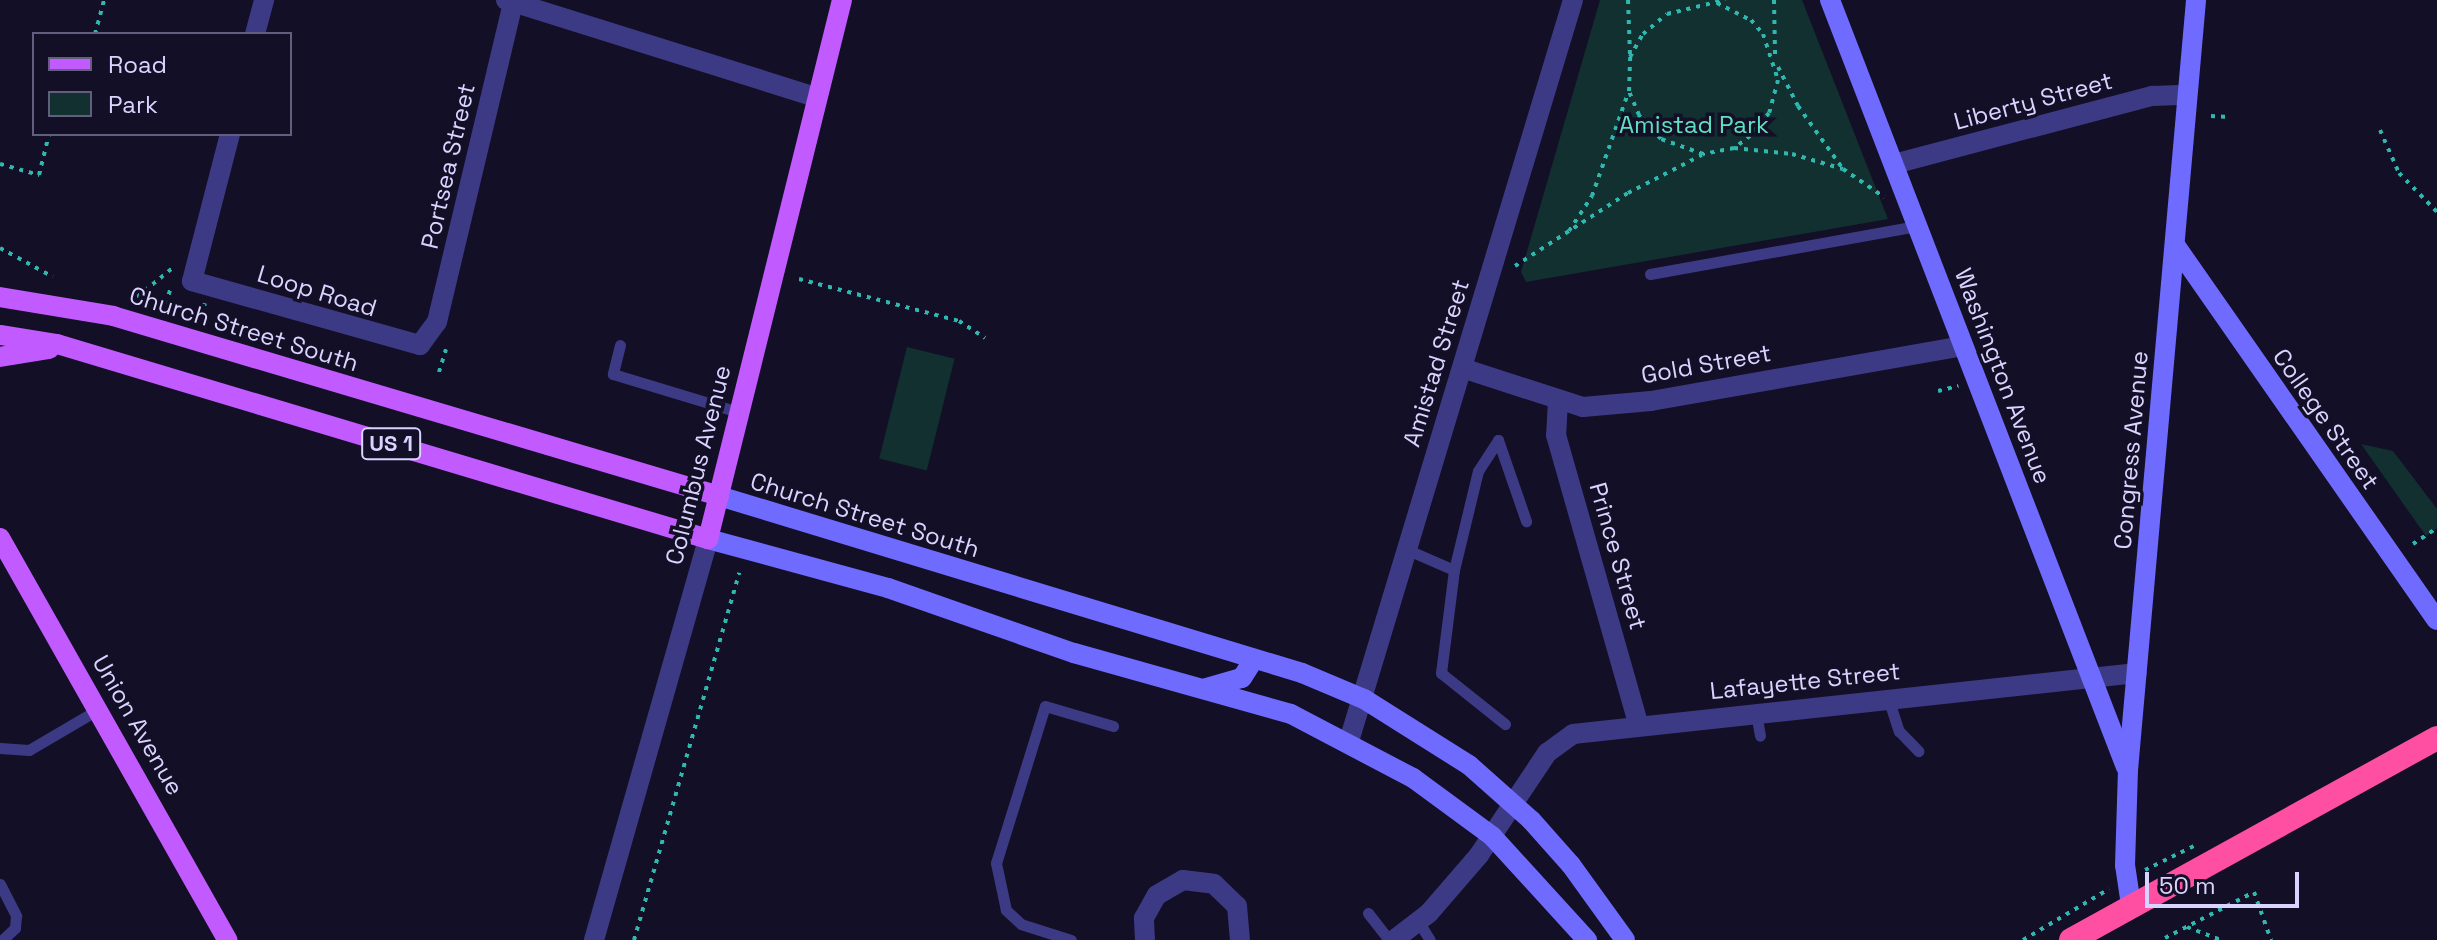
<!DOCTYPE html>
<html>
<head>
<meta charset="utf-8">
<style>
	body { margin:0 }
	#map { position:relative; width:2437px; height:940px; overflow:hidden; background:#130f26; font-family:"Space Grotesk",sans-serif }
	div>[style] { position:absolute }
	.green>* { inset:0; background:#12302f; transform-origin:0 0 }
	.path>* { height:4px; margin-top:-2px; transform-origin:0; background:repeating-linear-gradient(90deg,#2fb8b0 0 4px,transparent 0 10px) }
	.lane>* { height:11px; margin:-5.5px; padding:0 5.5px; transform-origin:5.5px; border-radius:5.5px; background:#3d3a85 }
	.street>* { height:20px; margin:-10px; padding:0 10px; transform-origin:10px; border-radius:10px; background:#3d3a85 }
	.secondary>* { height:20px; margin:-10px; padding:0 10px; transform-origin:10px; border-radius:10px; background:#6f6bff }
	.primary>* { height:20px; margin:-10px; padding:0 10px; transform-origin:10px; border-radius:10px; background:#c25bff }
	.highway>* { height:24px; margin:-12px; padding:0 12px; transform-origin:12px; border-radius:12px; background:#ff4fa3 }
	span { translate:-50% -50%; white-space:nowrap; text-align:center; line-height:1.15; -webkit-text-stroke:7px #130f26; paint-order:stroke }
	.shield-label span { padding:2px 6px; background:#130f26; border:2px solid; border-radius:6px; -webkit-text-stroke-width:0 }
	.shield-label { font-size:22px; color:#d9d4ff; font-weight:700 }
	.street-label { font-size:24px; color:#d9d4ff }
	.park-label { font-size:24px; color:#5fe0c0 }
	.legend { position:absolute; left:32px; top:32px; width:260px; height:104px; box-sizing:border-box; background:#130f26; border:2px solid #625e7d; margin:0; padding:10px 14px; list-style:none; font-size:24px; color:#d9d4ff }
	.legend li { display:flex; align-items:center; gap:16px; height:40px }
	.legend b { width:40px; border:2px solid #625e7d }
	.scale { position:absolute; left:2145px; top:872px; width:154px; height:36px; box-sizing:border-box; border:4px solid #d9d4ff; border-top:0; padding-left:10px; font-size:24px; line-height:28px; white-space:nowrap; color:#d9d4ff; -webkit-text-stroke:6px #130f26; paint-order:stroke }
</style>
</head>
<body>
<div id="map">
	<div class="green">
		<div style="clip-path:polygon(1600px 0,1802px 0,1888px 219px,1526px 282px,1521px 272px)"></div>
		<div style="left:907px;top:347px;width:49px;height:115px;rotate:14deg"></div>
		<div style="clip-path:polygon(2361px 444px,2393px 451px,2437px 509px,2437px 528px,2426px 536px)"></div>
	</div>
	<div class="path">
		<div style="left:1628px;top:0;width:54px;rotate:87.9deg"></div>
		<div style="left:1774px;top:0;width:54px;rotate:88.9deg"></div>
		<div style="left:1717px;top:3px;width:38px;rotate:27deg"></div>
		<div style="left:1751px;top:20px;width:18px;rotate:49deg"></div>
		<div style="left:1763px;top:34px;width:48px;rotate:71.9deg"></div>
		<div style="left:1778px;top:80px;width:34px;rotate:105deg"></div>
		<div style="left:1769px;top:113px;width:30px;rotate:130deg"></div>
		<div style="left:1750px;top:136px;width:20px;rotate:143deg"></div>
		<div style="left:1734px;top:148px;width:32px;rotate:169deg"></div>
		<div style="left:1703px;top:154px;width:45px;rotate:-160.3deg"></div>
		<div style="left:1661px;top:139px;width:33px;rotate:-133deg"></div>
		<div style="left:1639px;top:115px;width:26px;rotate:-113deg"></div>
		<div style="left:1629px;top:91px;width:34px;rotate:-88deg"></div>
		<div style="left:1630px;top:57px;width:26px;rotate:-61deg"></div>
		<div style="left:1643px;top:34px;width:31px;rotate:-40deg"></div>
		<div style="left:1667px;top:14px;width:60px;rotate:-13.6deg"></div>
		<div style="left:95px;top:34px;width:35px;rotate:-75deg"></div>
		<div style="left:1778px;top:67px;width:44px;rotate:62.9deg"></div>
		<div style="left:1798px;top:106px;width:77px;rotate:54.5deg"></div>
		<div style="left:2211px;top:116px;width:18px;rotate:3deg"></div>
		<div style="left:2380px;top:130px;width:47px;rotate:66.2deg"></div>
		<div style="left:2399px;top:173px;width:54px;rotate:45.7deg"></div>
		<div style="left:1734px;top:148px;width:58px;rotate:5.9deg"></div>
		<div style="left:1792px;top:154px;width:53px;rotate:16.4deg"></div>
		<div style="left:1843px;top:169px;width:50px;rotate:34.3deg"></div>
		<div style="left:0;top:164px;width:41px;rotate:15.8deg"></div>
		<div style="left:39px;top:175px;width:42px;rotate:-76.3deg"></div>
		<div style="left:1569px;top:231px;width:42px;rotate:-56.7deg"></div>
		<div style="left:1592px;top:196px;width:109px;rotate:-70.7deg"></div>
		<div style="left:0;top:248px;width:60px;rotate:28.7deg"></div>
		<div style="left:1515px;top:266px;width:135px;rotate:-32.9deg"></div>
		<div style="left:1628px;top:193px;width:83px;rotate:-27.2deg"></div>
		<div style="left:799px;top:279px;width:165px;rotate:14.7deg"></div>
		<div style="left:959px;top:321px;width:31px;rotate:33deg"></div>
		<div style="left:137px;top:297px;width:49px;rotate:-39.2deg"></div>
		<div style="left:166px;top:304px;width:18px;rotate:-74deg"></div>
		<div style="left:202px;top:315px;width:12px;rotate:-76deg"></div>
		<div style="left:439px;top:372px;width:24px;rotate:-73deg"></div>
		<div style="left:1938px;top:391px;width:21px;rotate:-14deg"></div>
		<div style="left:2413px;top:544px;width:29px;rotate:-34deg"></div>
		<div style="left:2145px;top:870px;width:55px;rotate:-26.1deg"></div>
		<div style="left:2187px;top:927px;width:36px;rotate:21deg"></div>
		<div style="left:2165px;top:938px;width:100px;rotate:-27.3deg"></div>
		<div style="left:2254px;top:892px;width:51px;rotate:70.5deg"></div>
		<div style="left:634px;top:940px;width:382px;rotate:-74deg"></div>
		<div style="left:2023px;top:940px;width:100px;rotate:-30.7deg"></div>
	</div>
	<div class="lane">
		<div style="left:1650px;top:274px;width:271px;rotate:-10.2deg"></div>
		<div style="left:620px;top:345px;width:30px;rotate:104deg"></div>
		<div style="left:613px;top:374px;width:131px;rotate:16.9deg"></div>
		<div style="left:1408px;top:550px;width:50px;rotate:23.5deg"></div>
		<div style="left:1454px;top:570px;width:104px;rotate:97.2deg"></div>
		<div style="left:1441px;top:673px;width:82px;rotate:38.6deg"></div>
		<div style="left:1454px;top:570px;width:102px;rotate:-76.4deg"></div>
		<div style="left:1478px;top:471px;width:37px;rotate:-57deg"></div>
		<div style="left:1498px;top:440px;width:86px;rotate:70.9deg"></div>
		<div style="left:1888px;top:698px;width:35px;rotate:72deg"></div>
		<div style="left:1899px;top:731px;width:28px;rotate:46deg"></div>
		<div style="left:1756px;top:713px;width:23px;rotate:80deg"></div>
		<div style="left:0;top:748px;width:29px;rotate:4deg"></div>
		<div style="left:29px;top:750px;width:81px;rotate:-30.4deg"></div>
		<div style="left:0;top:884px;width:36px;rotate:63deg"></div>
		<div style="left:16px;top:916px;width:12px;rotate:95deg"></div>
		<div style="left:15px;top:928px;width:18px;rotate:137deg"></div>
		<div style="left:1368px;top:913px;width:34px;rotate:52deg"></div>
		<div style="left:1418px;top:921px;width:22px;rotate:58deg"></div>
		<div style="left:1071px;top:940px;width:52px;rotate:-162.3deg"></div>
		<div style="left:1021px;top:924px;width:21px;rotate:-137deg"></div>
		<div style="left:1006px;top:910px;width:48px;rotate:-102deg"></div>
		<div style="left:996px;top:863px;width:164px;rotate:-72.7deg"></div>
		<div style="left:1045px;top:706px;width:71px;rotate:16.4deg"></div>
	</div>
	<div class="street">
		<div style="left:506px;top:0;width:325px;rotate:17.4deg"></div>
		<div style="left:255px;top:34px;width:35px;rotate:-75deg"></div>
		<div style="left:230px;top:134px;width:152px;rotate:104.5deg"></div>
		<div style="left:192px;top:281px;width:237px;rotate:15.7deg"></div>
		<div style="left:420px;top:345px;width:29px;rotate:-54deg"></div>
		<div style="left:437px;top:322px;width:331px;rotate:-76.6deg"></div>
		<div style="left:1894px;top:164px;width:267px;rotate:-14.8deg"></div>
		<div style="left:2152px;top:96px;width:34px;rotate:-2deg"></div>
		<div style="left:1462px;top:368px;width:127px;rotate:17.9deg"></div>
		<div style="left:1583px;top:407px;width:68px;rotate:-5deg"></div>
		<div style="left:1651px;top:401px;width:316px;rotate:-10deg"></div>
		<div style="left:1558px;top:400px;width:35px;rotate:93deg"></div>
		<div style="left:1556px;top:435px;width:303px;rotate:74.1deg"></div>
		<div style="left:1349px;top:741px;width:774px;rotate:-73.18deg"></div>
		<div style="left:594px;top:940px;width:417px;rotate:-74.1deg"></div>
		<div style="left:1145px;top:940px;width:22px;rotate:-93deg"></div>
		<div style="left:1144px;top:918px;width:26px;rotate:-61deg"></div>
		<div style="left:1157px;top:895px;width:30px;rotate:-30deg"></div>
		<div style="left:1183px;top:880px;width:31px;rotate:7deg"></div>
		<div style="left:1214px;top:884px;width:32px;rotate:44deg"></div>
		<div style="left:1237px;top:906px;width:34px;rotate:85deg"></div>
		<div style="left:1394px;top:940px;width:44px;rotate:-37.6deg"></div>
		<div style="left:1429px;top:913px;width:77px;rotate:-49.2deg"></div>
		<div style="left:1479px;top:855px;width:123px;rotate:-56.3deg"></div>
		<div style="left:1547px;top:753px;width:32px;rotate:-36deg"></div>
		<div style="left:1573px;top:734px;width:567px;rotate:-6.17deg"></div>
	</div>
	<div class="secondary">
		<div style="left:1830px;top:0;width:822px;rotate:68.9deg"></div>
		<div style="left:2175px;top:245px;width:457px;rotate:55.1deg"></div>
		<div style="left:719px;top:496px;width:609px;rotate:16.89deg"></div>
		<div style="left:1302px;top:673px;width:67px;rotate:22.8deg"></div>
		<div style="left:1364px;top:699px;width:124px;rotate:32.2deg"></div>
		<div style="left:1469px;top:765px;width:83px;rotate:41.6deg"></div>
		<div style="left:1531px;top:820px;width:60px;rotate:48.4deg"></div>
		<div style="left:1571px;top:865px;width:92px;rotate:54.2deg"></div>
		<div style="left:708px;top:539px;width:187px;rotate:15.2deg"></div>
		<div style="left:888px;top:588px;width:197px;rotate:19.3deg"></div>
		<div style="left:1074px;top:653px;width:225px;rotate:15.7deg"></div>
		<div style="left:1291px;top:714px;width:138px;rotate:27.7deg"></div>
		<div style="left:1413px;top:778px;width:98px;rotate:36.3deg"></div>
		<div style="left:1492px;top:836px;width:141px;rotate:47.6deg"></div>
		<div style="left:1206px;top:688px;width:37px;rotate:-16deg"></div>
		<div style="left:1242px;top:678px;width:22px;rotate:-58deg"></div>
		<div style="left:2131px;top:905px;width:40px;rotate:-98.5deg"></div>
		<div style="left:2125px;top:865px;width:95px;rotate:-88.2deg"></div>
		<div style="left:2128px;top:770px;width:773px;rotate:-84.95deg"></div>
	</div>
	<div class="primary">
		<div style="left:0;top:297px;width:115px;rotate:9.5deg"></div>
		<div style="left:113px;top:316px;width:632px;rotate:16.54deg"></div>
		<div style="left:0;top:335px;width:58px;rotate:9deg"></div>
		<div style="left:57px;top:344px;width:680px;rotate:16.68deg"></div>
		<div style="left:708px;top:539px;width:555px;rotate:-76.04deg"></div>
		<div style="left:0;top:357px;width:50px;rotate:-9.3deg"></div>
		<div style="left:0;top:538px;width:462px;rotate:60.5deg"></div>
	</div>
	<div class="highway">
		<div style="left:2071px;top:940px;width:418px;rotate:-28.9deg"></div>
	</div>
	<div class="shield-label">
		<span style="left:391px;top:444px">US 1</span>
	</div>
	<div class="street-label">
		<span style="left:2033px;top:101px;rotate:-15deg">Liberty Street</span>
		<span style="left:448px;top:166px;rotate:-77deg">Portsea Street</span>
		<span style="left:317px;top:291px;rotate:17deg">Loop Road</span>
		<span style="left:244px;top:329px;rotate:17deg">Church Street South</span>
		<span style="left:1436px;top:363px;rotate:-73deg">Amistad Street</span>
		<span style="left:1706px;top:364px;rotate:-10deg">Gold Street</span>
		<span style="left:2003px;top:376px;rotate:69deg">Washington Avenue</span>
		<span style="left:2326px;top:419px;rotate:55deg">College Street</span>
		<span style="left:2131px;top:450px;rotate:-85deg">Congress Avenue</span>
		<span style="left:698px;top:465px;rotate:-76deg">Columbus Avenue</span>
		<span style="left:865px;top:515px;rotate:17deg">Church Street South</span>
		<span style="left:1618px;top:556px;rotate:74deg">Prince Street</span>
		<span style="left:1805px;top:681px;rotate:-6deg">Lafayette Street</span>
		<span style="left:138px;top:725px;rotate:60deg">Union Avenue</span>
	</div>
	<div class="park-label">
		<span style="left:1694px;top:125px">Amistad Park</span>
	</div>
	<ul class="legend">
	<li><b style="height:10px;background:#c25bff"></b>Road</li>
	<li><b style="height:22px;background:#12302f"></b>Park</li>
	</ul>
	<div class="scale">50 m</div>
</div>
</body>
</html>
